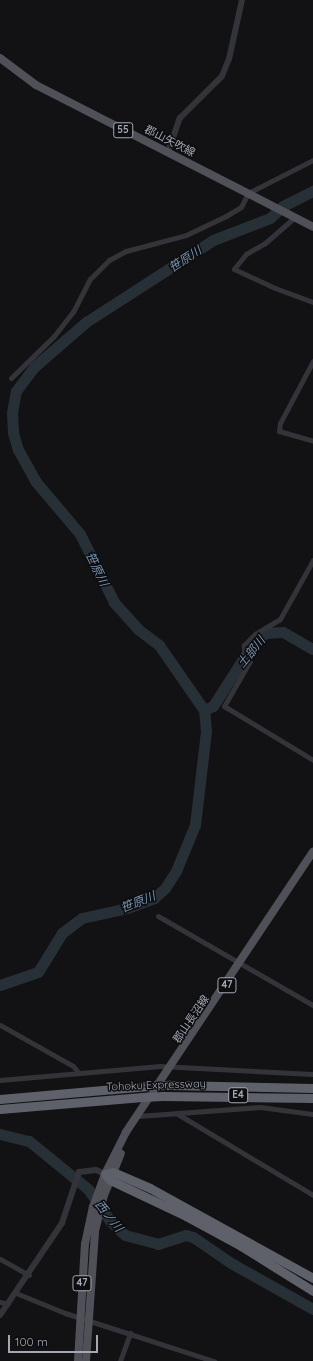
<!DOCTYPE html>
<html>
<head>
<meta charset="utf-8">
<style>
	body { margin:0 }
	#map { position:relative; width:313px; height:1361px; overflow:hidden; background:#121214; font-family:Quicksand,"Noto Sans JP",sans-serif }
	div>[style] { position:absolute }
	.river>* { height:11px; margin:-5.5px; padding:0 5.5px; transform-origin:5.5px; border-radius:5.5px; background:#283037 }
	.minor>* { height:5px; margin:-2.5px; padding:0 2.5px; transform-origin:2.5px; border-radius:2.5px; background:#333439 }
	.tertiary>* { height:6px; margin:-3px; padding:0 3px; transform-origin:3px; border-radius:3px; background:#333439 }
	.primary>* { height:8px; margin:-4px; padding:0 4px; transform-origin:4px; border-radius:4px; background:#4f5058 }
	.motorway>* { height:9px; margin:-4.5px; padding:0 4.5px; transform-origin:4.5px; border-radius:4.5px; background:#5f616a }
	.motorway-bridge>* { height:9px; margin:-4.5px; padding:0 4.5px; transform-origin:4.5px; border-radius:4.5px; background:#5f616a }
	span { translate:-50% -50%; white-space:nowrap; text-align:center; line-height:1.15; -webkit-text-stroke:3px #0d0d0f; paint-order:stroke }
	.shield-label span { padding:1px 3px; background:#0d0d0f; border:1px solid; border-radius:3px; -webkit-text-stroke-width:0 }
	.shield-label { font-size:10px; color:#a3a8b4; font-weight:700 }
	.street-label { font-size:11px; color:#a3a8b4 }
	.water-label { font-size:12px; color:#7994b1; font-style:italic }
	.scale { position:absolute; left:8px; top:1335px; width:90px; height:18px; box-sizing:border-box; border:2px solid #a3a8b4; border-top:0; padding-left:5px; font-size:12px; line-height:14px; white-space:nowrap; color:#a3a8b4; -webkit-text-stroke:3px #0d0d0f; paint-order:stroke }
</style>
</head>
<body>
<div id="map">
	<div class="river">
		<div style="left:204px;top:710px;width:10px;rotate:-24deg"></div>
		<div style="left:213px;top:706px;width:65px;rotate:-57.5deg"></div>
		<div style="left:248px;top:651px;width:25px;rotate:-47deg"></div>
		<div style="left:265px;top:633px;width:18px;rotate:-3deg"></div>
		<div style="left:283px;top:632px;width:34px;rotate:30deg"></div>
		<div style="left:0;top:985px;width:40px;rotate:-18.9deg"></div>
		<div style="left:38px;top:972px;width:46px;rotate:-58.4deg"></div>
		<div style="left:62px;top:933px;width:25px;rotate:-37deg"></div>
		<div style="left:82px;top:918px;width:46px;rotate:-12.5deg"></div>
		<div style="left:127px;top:908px;width:29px;rotate:-20deg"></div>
		<div style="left:154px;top:898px;width:15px;rotate:-42deg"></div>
		<div style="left:165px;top:888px;width:20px;rotate:-57deg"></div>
		<div style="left:176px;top:871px;width:50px;rotate:-67.6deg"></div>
		<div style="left:195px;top:825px;width:95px;rotate:-83.3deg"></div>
		<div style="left:206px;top:731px;width:21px;rotate:-95deg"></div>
		<div style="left:204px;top:710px;width:79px;rotate:-124.7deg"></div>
		<div style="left:159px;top:645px;width:26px;rotate:-143deg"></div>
		<div style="left:138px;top:629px;width:36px;rotate:-132deg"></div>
		<div style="left:114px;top:602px;width:76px;rotate:-116.6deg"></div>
		<div style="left:80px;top:534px;width:68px;rotate:-130.2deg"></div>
		<div style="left:36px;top:482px;width:37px;rotate:-119deg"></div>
		<div style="left:18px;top:450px;width:19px;rotate:-106deg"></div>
		<div style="left:13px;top:432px;width:19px;rotate:-93deg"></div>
		<div style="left:12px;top:413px;width:22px;rotate:-80deg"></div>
		<div style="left:16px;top:391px;width:30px;rotate:-53deg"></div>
		<div style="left:34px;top:367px;width:69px;rotate:-40.9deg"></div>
		<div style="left:86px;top:322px;width:151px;rotate:-32.8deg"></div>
		<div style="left:213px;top:240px;width:61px;rotate:-21.1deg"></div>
		<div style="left:270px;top:218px;width:18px;rotate:-43deg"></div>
		<div style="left:283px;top:206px;width:34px;rotate:-27deg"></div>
		<div style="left:0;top:1134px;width:30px;rotate:14deg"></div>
		<div style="left:29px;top:1141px;width:76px;rotate:39.1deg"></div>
		<div style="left:88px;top:1189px;width:40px;rotate:55.1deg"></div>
		<div style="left:111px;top:1222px;width:19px;rotate:43deg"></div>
		<div style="left:125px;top:1235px;width:34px;rotate:15deg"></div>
		<div style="left:158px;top:1244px;width:29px;rotate:-18deg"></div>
		<div style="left:186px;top:1235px;width:7px;rotate:16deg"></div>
		<div style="left:193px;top:1237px;width:46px;rotate:34.4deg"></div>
		<div style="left:231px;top:1263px;width:94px;rotate:29.3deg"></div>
	</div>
	<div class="minor">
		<div style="left:295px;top:217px;width:40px;rotate:139deg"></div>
		<div style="left:265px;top:243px;width:22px;rotate:150deg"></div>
		<div style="left:246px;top:254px;width:19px;rotate:129deg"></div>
		<div style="left:234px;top:269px;width:45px;rotate:24.9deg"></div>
		<div style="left:275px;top:288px;width:40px;rotate:20.2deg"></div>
		<div style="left:313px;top:361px;width:70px;rotate:118deg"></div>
		<div style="left:280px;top:423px;width:8px;rotate:97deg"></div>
		<div style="left:279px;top:431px;width:35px;rotate:16deg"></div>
		<div style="left:11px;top:378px;width:60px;rotate:-44.3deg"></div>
		<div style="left:54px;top:336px;width:31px;rotate:-52deg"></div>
		<div style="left:73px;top:312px;width:37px;rotate:-63deg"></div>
		<div style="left:90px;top:279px;width:27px;rotate:-45deg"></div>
		<div style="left:109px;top:260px;width:19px;rotate:-28deg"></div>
		<div style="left:126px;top:251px;width:62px;rotate:-14.9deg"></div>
		<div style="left:186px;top:235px;width:44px;rotate:-25.4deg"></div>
		<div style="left:226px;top:216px;width:17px;rotate:-31deg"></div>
		<div style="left:241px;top:207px;width:16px;rotate:-63deg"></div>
		<div style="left:248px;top:193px;width:73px;rotate:-26.9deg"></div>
		<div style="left:313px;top:560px;width:68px;rotate:119.2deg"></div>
		<div style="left:280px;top:619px;width:29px;rotate:149deg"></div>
		<div style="left:255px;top:634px;width:16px;rotate:135deg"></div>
		<div style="left:244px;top:645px;width:7px;rotate:90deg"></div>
		<div style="left:244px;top:652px;width:7px;rotate:34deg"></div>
		<div style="left:250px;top:656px;width:5px;rotate:90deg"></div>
		<div style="left:250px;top:661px;width:52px;rotate:120deg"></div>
		<div style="left:224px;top:706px;width:104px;rotate:31.2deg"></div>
		<div style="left:158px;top:916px;width:179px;rotate:29.9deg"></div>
		<div style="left:0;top:1025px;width:84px;rotate:29.3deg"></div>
		<div style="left:73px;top:1066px;width:8px;rotate:50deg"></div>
		<div style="left:0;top:1080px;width:161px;rotate:-5deg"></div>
		<div style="left:160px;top:1066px;width:153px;rotate:3deg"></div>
		<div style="left:176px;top:1113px;width:160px;rotate:30.9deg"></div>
		<div style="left:138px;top:1116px;width:122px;rotate:-4.2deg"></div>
		<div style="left:260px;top:1107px;width:53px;rotate:7.5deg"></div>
		<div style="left:0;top:1259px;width:33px;rotate:29deg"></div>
		<div style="left:16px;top:1293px;width:53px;rotate:22.2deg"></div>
		<div style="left:65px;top:1313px;width:157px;rotate:17.9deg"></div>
		<div style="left:0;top:1302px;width:8px;rotate:14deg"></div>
		<div style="left:120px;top:1361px;width:30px;rotate:-70deg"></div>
	</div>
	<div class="tertiary">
		<div style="left:168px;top:152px;width:36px;rotate:-71deg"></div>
		<div style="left:180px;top:118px;width:59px;rotate:-45deg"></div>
		<div style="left:222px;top:76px;width:18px;rotate:-68deg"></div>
		<div style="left:229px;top:59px;width:60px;rotate:-77.6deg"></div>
		<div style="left:0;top:1315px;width:111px;rotate:-56deg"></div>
		<div style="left:62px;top:1223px;width:54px;rotate:-71.6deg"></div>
		<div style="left:79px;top:1172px;width:17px;rotate:-7deg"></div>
		<div style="left:96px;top:1170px;width:10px;rotate:24deg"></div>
	</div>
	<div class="primary">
		<div style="left:0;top:58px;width:45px;rotate:36.9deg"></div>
		<div style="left:36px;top:85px;width:311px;rotate:27.1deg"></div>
		<div style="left:78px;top:1361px;width:117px;rotate:-86.6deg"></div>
		<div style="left:85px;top:1244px;width:38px;rotate:-78deg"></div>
		<div style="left:93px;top:1207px;width:35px;rotate:-70deg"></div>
		<div style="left:105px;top:1174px;width:47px;rotate:-63.4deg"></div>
		<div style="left:126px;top:1132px;width:337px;rotate:-56.3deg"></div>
		<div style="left:86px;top:1361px;width:130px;rotate:-86deg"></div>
		<div style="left:95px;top:1231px;width:34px;rotate:-76deg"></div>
		<div style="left:103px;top:1198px;width:48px;rotate:-68.2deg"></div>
	</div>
	<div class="motorway">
		<div style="left:170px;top:1085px;width:143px;rotate:1.2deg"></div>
		<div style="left:163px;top:1096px;width:150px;rotate:0.8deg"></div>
		<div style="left:0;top:1099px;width:149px;rotate:-5deg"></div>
		<div style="left:0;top:1109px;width:143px;rotate:-4.8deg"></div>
		<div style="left:313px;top:1278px;width:186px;rotate:-151.1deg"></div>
		<div style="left:150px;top:1188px;width:40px;rotate:-156.6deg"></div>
		<div style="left:113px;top:1172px;width:8px;rotate:166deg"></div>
		<div style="left:105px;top:1174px;width:8px;rotate:50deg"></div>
		<div style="left:110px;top:1180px;width:84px;rotate:25.3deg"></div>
		<div style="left:186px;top:1216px;width:63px;rotate:28.6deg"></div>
		<div style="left:241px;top:1246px;width:85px;rotate:32deg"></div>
	</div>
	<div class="motorway-bridge">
		<div style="left:148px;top:1086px;width:22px;rotate:-3deg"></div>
		<div style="left:142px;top:1097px;width:21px;rotate:-3deg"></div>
	</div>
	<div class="shield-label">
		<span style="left:123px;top:130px">55</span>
		<span style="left:227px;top:985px">47</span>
		<span style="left:238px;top:1095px">E4</span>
		<span style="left:82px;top:1283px">47</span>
	</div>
	<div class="street-label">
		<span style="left:170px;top:141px;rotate:27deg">郡山矢吹線</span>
		<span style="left:191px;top:1019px;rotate:-56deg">郡山長沼線</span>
		<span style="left:156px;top:1085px;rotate:-2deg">Tohoku Expressway</span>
	</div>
	<div class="water-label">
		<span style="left:185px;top:259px;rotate:-33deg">笹原川</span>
		<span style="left:97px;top:569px;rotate:64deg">笹原川</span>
		<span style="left:251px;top:652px;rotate:-51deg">土部川</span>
		<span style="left:138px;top:902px;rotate:-22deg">笹原川</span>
		<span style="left:109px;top:1216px;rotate:51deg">西ノ川</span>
	</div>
	<div class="scale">100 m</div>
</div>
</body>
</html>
